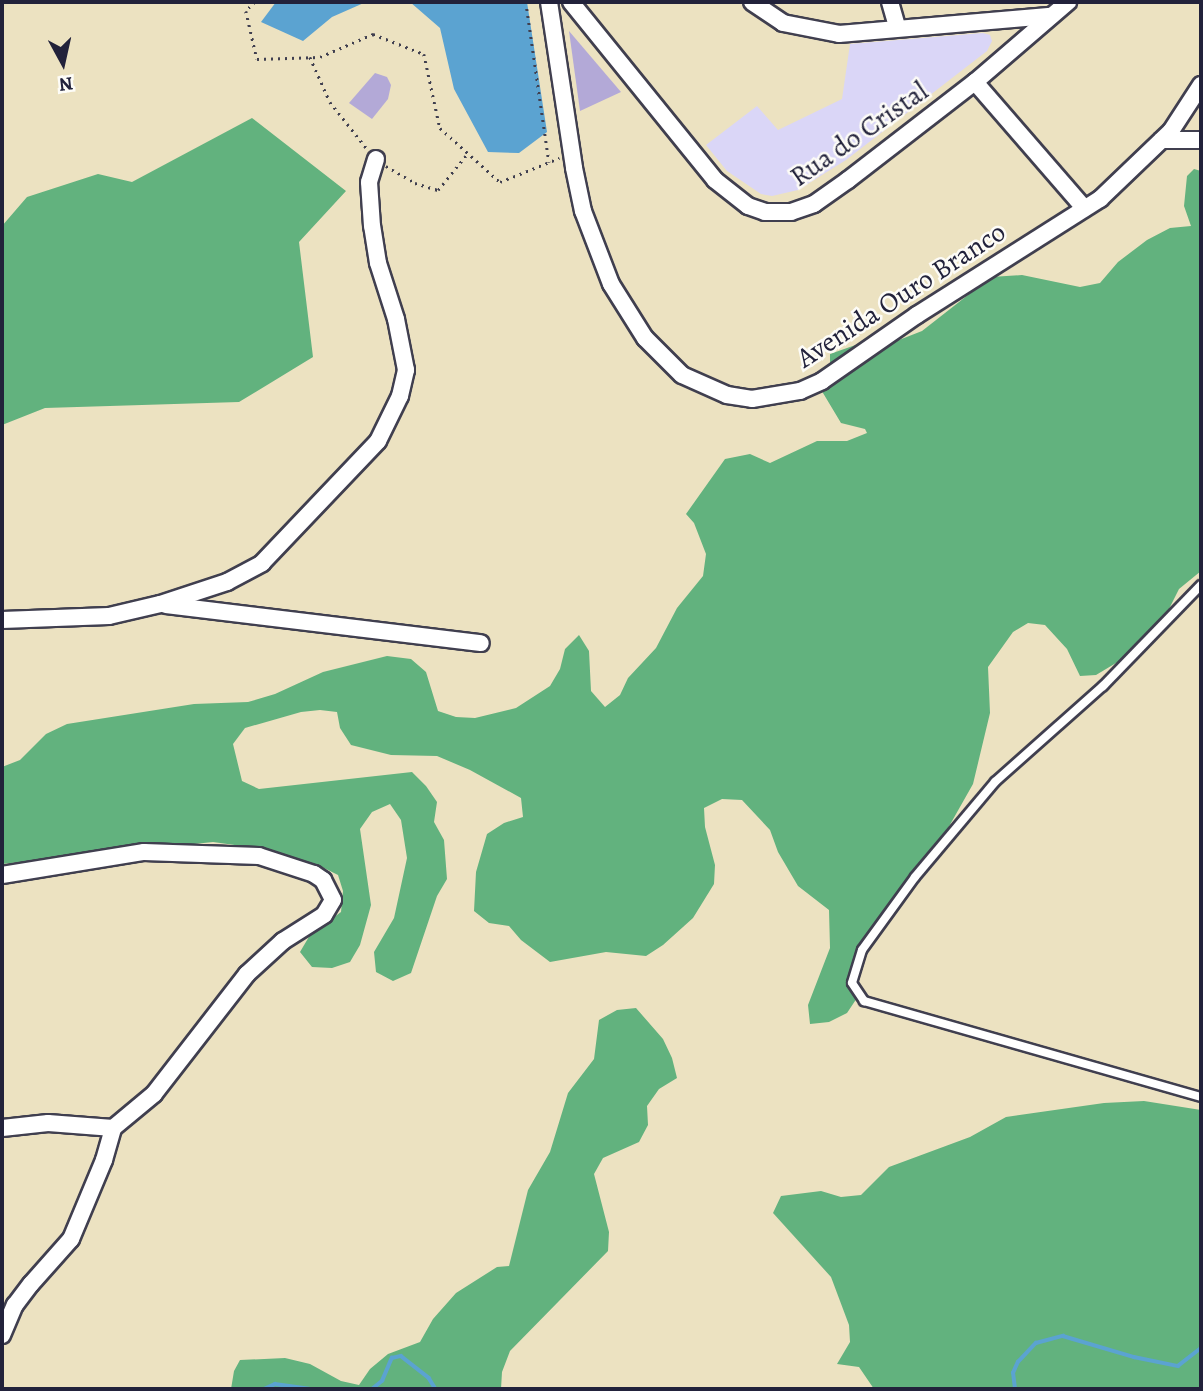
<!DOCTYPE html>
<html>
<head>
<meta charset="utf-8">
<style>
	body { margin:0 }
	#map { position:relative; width:1203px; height:1391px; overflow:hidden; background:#ece2c1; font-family:Alegreya,serif }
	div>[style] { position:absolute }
	.built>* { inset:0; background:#dad6f7 }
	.forest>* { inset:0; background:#62b27e }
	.water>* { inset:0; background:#5ba3d1 }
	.stream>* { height:3.5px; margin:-1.75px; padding:0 1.75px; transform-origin:1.75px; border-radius:1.75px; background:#5ba3d1 }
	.building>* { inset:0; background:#b3a9d7 }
	.path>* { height:2.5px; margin-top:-1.25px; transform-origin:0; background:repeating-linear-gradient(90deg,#403f4f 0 2px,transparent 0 7px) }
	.roads { filter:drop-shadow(2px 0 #403f4f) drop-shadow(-2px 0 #403f4f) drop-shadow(0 2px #403f4f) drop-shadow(0 -2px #403f4f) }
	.service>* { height:8px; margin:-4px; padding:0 4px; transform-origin:4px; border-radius:4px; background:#fff }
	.minor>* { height:16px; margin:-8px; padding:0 8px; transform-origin:8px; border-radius:8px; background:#fff }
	span { translate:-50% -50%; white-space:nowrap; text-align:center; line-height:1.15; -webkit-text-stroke:5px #fdfcf7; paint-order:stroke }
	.street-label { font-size:28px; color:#22223b }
	.frame { position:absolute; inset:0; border:4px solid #22223b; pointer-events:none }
	.north { position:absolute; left:28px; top:28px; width:70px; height:70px; -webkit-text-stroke:5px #fdfcf7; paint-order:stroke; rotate:172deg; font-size:19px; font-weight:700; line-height:28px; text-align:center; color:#22223b }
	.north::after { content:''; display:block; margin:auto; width:24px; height:32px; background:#22223b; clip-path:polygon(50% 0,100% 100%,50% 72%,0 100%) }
</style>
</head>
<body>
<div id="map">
	<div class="built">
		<div style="clip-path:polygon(983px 33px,990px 35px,992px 41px,987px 51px,846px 160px,798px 190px,772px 196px,761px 194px,727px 171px,706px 145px,757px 106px,778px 130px,842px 99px,850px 44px)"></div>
	</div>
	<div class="forest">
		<div style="clip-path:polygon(252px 118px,346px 191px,299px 242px,313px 357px,239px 402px,45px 408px,2px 425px,2px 226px,27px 197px,98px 174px,132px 182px)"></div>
		<div style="clip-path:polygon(1194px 169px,1201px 171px,1201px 571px,1179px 589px,1164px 619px,1151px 635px,1121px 660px,1096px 675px,1080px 676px,1067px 649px,1045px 625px,1028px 623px,1013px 632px,988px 667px,990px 713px,973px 784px,943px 837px,868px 934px,858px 956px,859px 995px,847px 1013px,829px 1022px,810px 1024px,808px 1005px,830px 948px,829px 910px,798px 886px,778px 852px,770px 830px,742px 800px,722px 799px,704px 808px,705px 827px,715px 865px,714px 884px,693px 918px,663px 945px,646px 956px,606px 952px,550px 962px,521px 940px,509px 926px,489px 923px,474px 911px,476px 872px,487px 834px,504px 823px,523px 817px,521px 798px,470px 770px,437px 756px,391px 755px,351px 745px,340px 728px,337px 712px,320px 710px,301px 712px,245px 728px,233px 744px,242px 781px,259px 789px,412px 772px,426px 786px,437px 802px,434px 822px,444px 840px,447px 879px,437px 896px,411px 973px,393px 981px,376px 972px,374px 952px,394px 918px,407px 858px,401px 820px,390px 804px,372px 812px,360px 829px,371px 905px,360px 945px,350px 962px,332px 968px,312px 967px,300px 952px,310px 935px,341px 912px,343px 891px,338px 875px,322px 867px,277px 857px,249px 847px,213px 842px,2px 864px,2px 767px,20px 760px,46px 734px,67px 724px,194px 704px,248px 702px,275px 694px,323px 672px,387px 656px,411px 659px,426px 672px,438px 711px,456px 717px,475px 718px,516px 708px,550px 686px,560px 669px,565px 649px,579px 635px,589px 651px,591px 691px,605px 707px,620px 695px,628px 678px,656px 648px,677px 608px,703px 576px,706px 554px,694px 523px,686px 514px,725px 459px,750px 454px,770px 463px,817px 441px,847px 441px,867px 433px,865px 429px,841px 423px,820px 388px,830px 369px,830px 354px,864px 342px,899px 340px,922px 331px,991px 277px,1022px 275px,1080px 287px,1100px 283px,1118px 262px,1147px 240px,1170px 228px,1191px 226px,1184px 206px,1187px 176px)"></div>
		<div style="clip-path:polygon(636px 1008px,663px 1039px,672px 1058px,677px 1078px,659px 1089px,647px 1106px,648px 1125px,639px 1142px,603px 1158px,594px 1174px,609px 1232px,608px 1251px,510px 1351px,502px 1372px,501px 1389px,231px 1389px,234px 1371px,240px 1360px,285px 1358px,310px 1364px,341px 1381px,359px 1385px,370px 1369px,388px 1354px,420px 1342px,433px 1319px,456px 1293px,497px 1267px,509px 1266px,528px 1190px,550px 1152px,568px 1093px,594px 1059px,599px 1020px,617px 1010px)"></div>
		<div style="clip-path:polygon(1144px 1101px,1201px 1110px,1201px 1389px,874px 1389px,859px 1367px,837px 1364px,850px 1342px,849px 1325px,831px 1277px,773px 1213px,781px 1196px,821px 1191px,841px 1197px,861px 1195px,889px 1167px,970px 1137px,1006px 1117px,1104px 1103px)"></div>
	</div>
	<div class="water">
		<div style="clip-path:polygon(276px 2px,366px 2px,332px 17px,303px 41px,261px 22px)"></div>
		<div style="clip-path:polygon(410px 2px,527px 2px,547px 132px,519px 153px,488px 152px,454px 89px,440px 28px)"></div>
	</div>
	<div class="stream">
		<div style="left:264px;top:1389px;width:12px;rotate:-24deg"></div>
		<div style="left:275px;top:1384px;width:34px;rotate:8deg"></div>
		<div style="left:372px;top:1389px;width:13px;rotate:-39deg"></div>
		<div style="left:382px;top:1381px;width:25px;rotate:-67deg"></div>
		<div style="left:392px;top:1358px;width:9px;rotate:-13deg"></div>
		<div style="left:401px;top:1356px;width:36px;rotate:38deg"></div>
		<div style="left:429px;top:1378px;width:13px;rotate:58deg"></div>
		<div style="left:1015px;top:1389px;width:16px;rotate:-97deg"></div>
		<div style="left:1013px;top:1373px;width:12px;rotate:-66deg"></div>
		<div style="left:1018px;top:1362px;width:26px;rotate:-47deg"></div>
		<div style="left:1036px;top:1343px;width:28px;rotate:-15deg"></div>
		<div style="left:1063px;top:1336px;width:74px;rotate:16.5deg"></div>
		<div style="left:1134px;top:1357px;width:45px;rotate:11.6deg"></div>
		<div style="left:1178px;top:1366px;width:29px;rotate:-38deg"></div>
	</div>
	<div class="building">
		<div style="clip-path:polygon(569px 31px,621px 92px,580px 111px)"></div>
		<div style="clip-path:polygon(375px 73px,387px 77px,391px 85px,388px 99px,372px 119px,349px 103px)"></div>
	</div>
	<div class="path">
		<div style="left:255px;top:2px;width:13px;rotate:135deg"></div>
		<div style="left:246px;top:11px;width:49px;rotate:77.1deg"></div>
		<div style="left:257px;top:59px;width:63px;rotate:-1.8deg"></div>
		<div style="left:320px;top:57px;width:58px;rotate:-23.5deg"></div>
		<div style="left:373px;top:34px;width:55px;rotate:21.4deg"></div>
		<div style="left:424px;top:54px;width:76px;rotate:77.8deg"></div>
		<div style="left:440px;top:128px;width:81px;rotate:42deg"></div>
		<div style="left:500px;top:182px;width:64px;rotate:-22.1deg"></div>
		<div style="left:526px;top:2px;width:162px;rotate:81.8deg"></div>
		<div style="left:310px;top:57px;width:49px;rotate:66deg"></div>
		<div style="left:330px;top:102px;width:61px;rotate:51.6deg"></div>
		<div style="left:386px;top:166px;width:34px;rotate:30deg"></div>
		<div style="left:415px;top:183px;width:24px;rotate:17deg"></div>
		<div style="left:438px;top:190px;width:48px;rotate:-51deg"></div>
	</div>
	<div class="roads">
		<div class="service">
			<div style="left:1201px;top:585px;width:141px;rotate:134.1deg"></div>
			<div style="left:1103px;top:686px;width:144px;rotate:138.4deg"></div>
			<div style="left:995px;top:782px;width:124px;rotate:130.1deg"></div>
			<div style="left:915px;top:877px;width:90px;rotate:126deg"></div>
			<div style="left:862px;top:950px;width:34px;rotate:107deg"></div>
			<div style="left:852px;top:983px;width:22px;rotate:56deg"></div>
			<div style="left:864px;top:1001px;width:350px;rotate:15.9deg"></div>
		</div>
		<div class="minor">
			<div style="left:549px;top:2px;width:168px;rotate:81.4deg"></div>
			<div style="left:574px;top:168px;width:44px;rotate:78.2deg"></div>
			<div style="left:583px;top:211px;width:78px;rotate:69deg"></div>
			<div style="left:611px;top:284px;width:64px;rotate:57.8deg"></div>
			<div style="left:645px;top:338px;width:52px;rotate:45deg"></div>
			<div style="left:682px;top:375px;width:49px;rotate:24deg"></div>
			<div style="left:727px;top:395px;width:25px;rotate:9deg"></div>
			<div style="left:752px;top:399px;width:49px;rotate:-9.5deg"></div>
			<div style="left:800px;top:391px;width:24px;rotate:-24deg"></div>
			<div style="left:822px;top:381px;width:116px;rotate:-34.8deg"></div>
			<div style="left:917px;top:315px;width:217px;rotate:-32.4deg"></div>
			<div style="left:1100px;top:199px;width:98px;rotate:-43.8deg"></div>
			<div style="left:1171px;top:131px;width:55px;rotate:-56.9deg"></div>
			<div style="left:571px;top:2px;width:229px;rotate:51deg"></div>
			<div style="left:715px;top:180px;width:42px;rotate:38.2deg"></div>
			<div style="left:748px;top:206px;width:18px;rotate:19deg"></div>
			<div style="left:765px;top:212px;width:26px"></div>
			<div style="left:791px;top:212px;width:24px;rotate:-19deg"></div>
			<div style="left:814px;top:204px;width:42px;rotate:-35.2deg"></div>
			<div style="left:848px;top:180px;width:160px;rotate:-37.7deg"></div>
			<div style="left:975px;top:82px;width:123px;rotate:-40.7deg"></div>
			<div style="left:752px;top:2px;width:37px;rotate:34deg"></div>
			<div style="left:783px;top:23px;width:57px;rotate:11.1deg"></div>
			<div style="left:839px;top:34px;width:213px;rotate:-4.9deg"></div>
			<div style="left:890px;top:2px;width:26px;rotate:74deg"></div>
			<div style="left:975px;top:82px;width:167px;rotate:49.1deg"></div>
			<div style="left:1162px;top:140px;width:39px"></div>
			<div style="left:166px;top:605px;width:317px;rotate:6.9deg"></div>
			<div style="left:2px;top:620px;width:107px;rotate:-2.1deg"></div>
			<div style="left:109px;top:616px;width:52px;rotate:-13.2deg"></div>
			<div style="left:160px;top:604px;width:71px;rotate:-18.2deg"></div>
			<div style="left:227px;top:582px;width:40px;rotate:-28deg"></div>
			<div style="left:262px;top:563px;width:168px;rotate:-46.4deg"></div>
			<div style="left:378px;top:441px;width:50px;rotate:-63.9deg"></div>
			<div style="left:400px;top:396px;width:27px;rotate:-77deg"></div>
			<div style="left:406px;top:370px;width:52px;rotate:-101.1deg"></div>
			<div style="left:396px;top:319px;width:59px;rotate:-107.8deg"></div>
			<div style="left:378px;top:263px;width:37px;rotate:-99deg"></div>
			<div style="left:372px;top:226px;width:44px;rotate:-93.9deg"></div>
			<div style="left:369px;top:182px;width:24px;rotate:-73deg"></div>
			<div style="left:2px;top:875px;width:144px;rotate:-9.2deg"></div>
			<div style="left:144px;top:852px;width:115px;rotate:2deg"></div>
			<div style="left:259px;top:856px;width:58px;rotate:18.1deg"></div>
			<div style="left:314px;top:874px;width:11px;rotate:34deg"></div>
			<div style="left:323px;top:880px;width:22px;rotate:63deg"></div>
			<div style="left:333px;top:900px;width:17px;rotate:121deg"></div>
			<div style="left:324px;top:915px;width:49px;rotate:147.6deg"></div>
			<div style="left:283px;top:941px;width:49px;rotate:137.5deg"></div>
			<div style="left:247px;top:974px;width:152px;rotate:127.8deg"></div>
			<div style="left:154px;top:1094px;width:53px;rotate:140.3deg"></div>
			<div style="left:113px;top:1128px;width:65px;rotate:-175.6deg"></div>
			<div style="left:48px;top:1123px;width:46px;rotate:173.8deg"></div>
			<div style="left:2px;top:1335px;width:33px;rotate:-67deg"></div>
			<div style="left:15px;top:1305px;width:26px;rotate:-53deg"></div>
			<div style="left:31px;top:1284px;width:60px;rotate:-48.4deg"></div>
			<div style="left:71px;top:1239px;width:86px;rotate:-67.3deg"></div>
			<div style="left:104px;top:1160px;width:33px;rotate:-74deg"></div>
		</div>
	</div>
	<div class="street-label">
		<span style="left:859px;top:134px;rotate:-35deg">Rua do Cristal</span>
		<span style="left:901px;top:295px;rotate:-33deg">Avenida Ouro Branco</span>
	</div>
	<div class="frame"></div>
	<div class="north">N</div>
</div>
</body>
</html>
